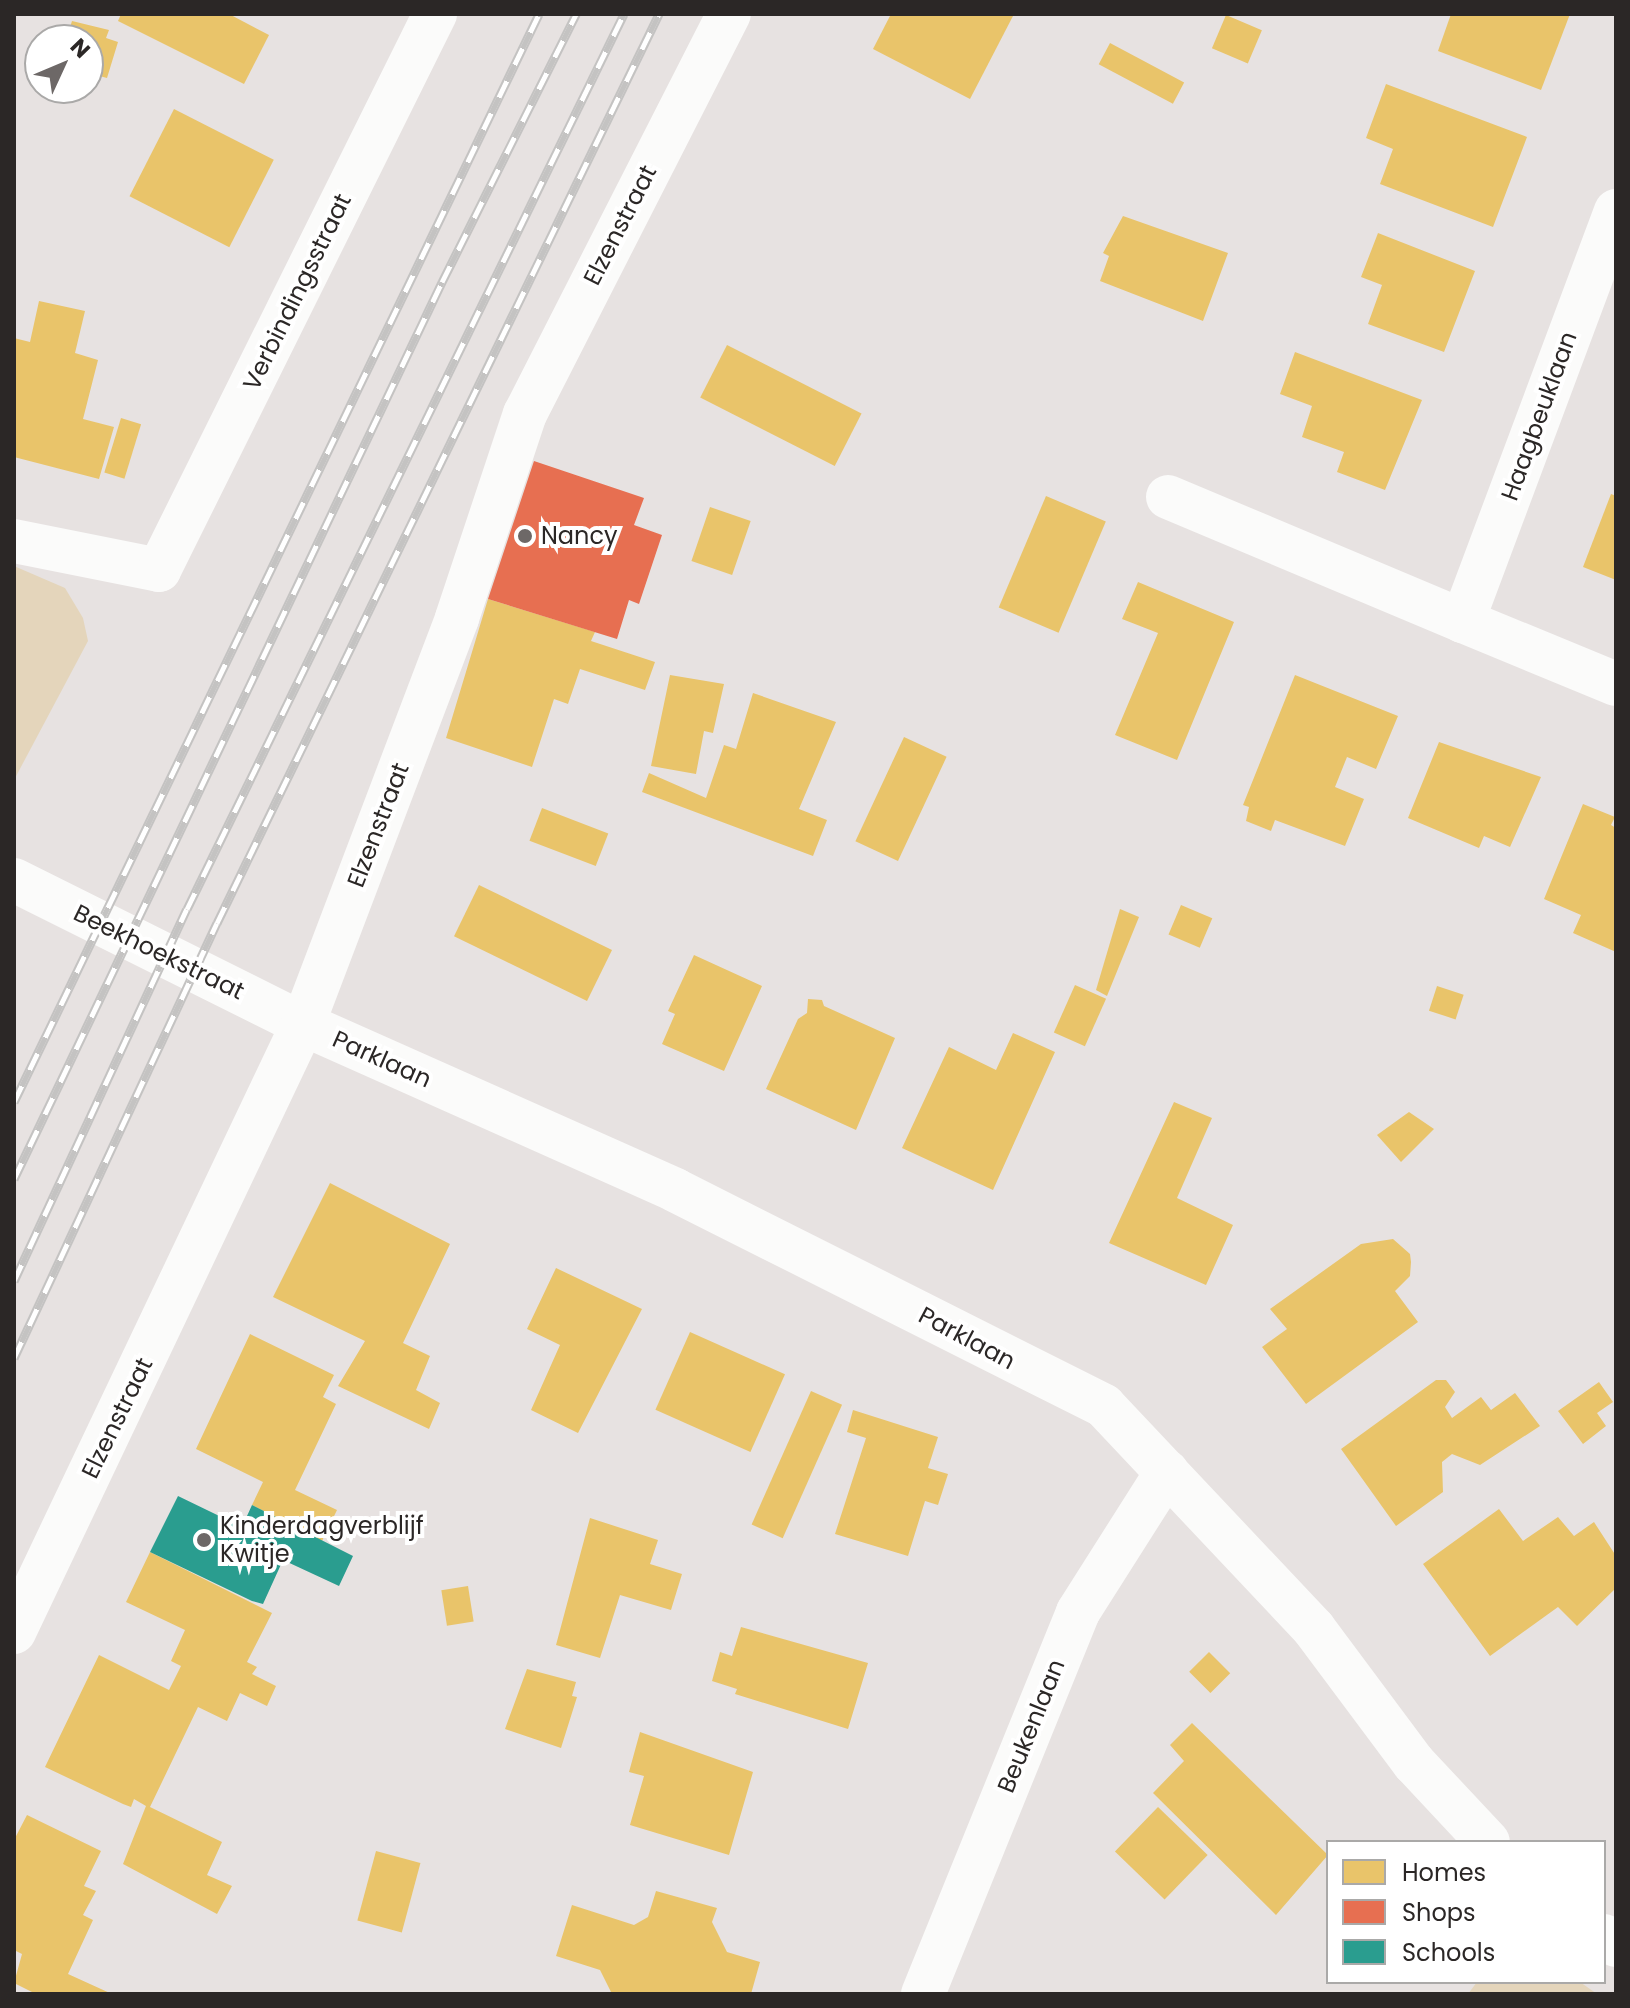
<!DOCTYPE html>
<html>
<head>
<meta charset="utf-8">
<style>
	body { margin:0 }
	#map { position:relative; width:1630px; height:2008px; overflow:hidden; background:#e7e2e1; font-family:Poppins,sans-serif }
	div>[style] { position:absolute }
	.green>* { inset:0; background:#e4d5bb }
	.homes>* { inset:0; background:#e9c46a; transform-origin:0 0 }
	.shops>* { inset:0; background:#e76f51 }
	.schools>* { inset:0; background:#2a9d8f }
	.minor>* { height:44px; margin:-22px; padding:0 22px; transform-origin:22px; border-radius:22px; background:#fbfbfa }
	.rail>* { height:9px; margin-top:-4.5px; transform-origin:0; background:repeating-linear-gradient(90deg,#fff 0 18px,#c4c3c2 0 36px); box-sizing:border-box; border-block:2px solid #c4c3c2 }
	.dots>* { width:22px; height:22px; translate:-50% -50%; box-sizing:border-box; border:4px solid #fff; border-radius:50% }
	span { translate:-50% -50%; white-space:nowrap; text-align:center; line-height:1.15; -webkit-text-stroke:8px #fff; paint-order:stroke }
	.street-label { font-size:24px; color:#2b2726 }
	.poi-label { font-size:24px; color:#2b2726 }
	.left { translate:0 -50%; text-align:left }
	.frame { position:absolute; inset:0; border:16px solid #2b2726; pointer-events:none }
	.legend { position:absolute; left:1326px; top:1840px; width:280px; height:144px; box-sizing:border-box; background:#fff; border:2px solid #aaa9a8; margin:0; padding:10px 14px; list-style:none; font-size:24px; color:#2b2726 }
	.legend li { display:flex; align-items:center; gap:16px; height:40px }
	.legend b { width:40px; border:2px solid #aaa9a8 }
	.north { position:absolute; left:24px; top:24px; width:80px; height:80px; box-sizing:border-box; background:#fff; border:2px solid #aaa9a8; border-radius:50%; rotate:46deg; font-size:22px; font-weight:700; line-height:32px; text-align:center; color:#2b2726 }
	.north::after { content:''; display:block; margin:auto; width:28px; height:36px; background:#6d6867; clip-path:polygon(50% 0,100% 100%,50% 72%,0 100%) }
</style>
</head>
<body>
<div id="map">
	<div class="green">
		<div style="clip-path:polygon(14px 566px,65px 588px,83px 618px,88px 641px,14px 780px)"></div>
		<div style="clip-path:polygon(1477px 1982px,1580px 1982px,1597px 1994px,1468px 1994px)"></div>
	</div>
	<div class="homes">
		<div style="clip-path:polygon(121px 14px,229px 14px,269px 35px,244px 84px,118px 21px)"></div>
		<div style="clip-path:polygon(891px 14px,1009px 14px,1013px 16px,970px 99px,873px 49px)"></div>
		<div style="clip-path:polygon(1451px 14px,1570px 14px,1541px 90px,1438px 51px)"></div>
		<div style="left:1226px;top:15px;width:39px;height:36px;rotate:23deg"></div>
		<div style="clip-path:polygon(72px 21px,109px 30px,106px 38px,118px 42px,107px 78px,88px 73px,88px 40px,66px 40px)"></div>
		<div style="left:1110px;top:43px;width:84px;height:24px;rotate:28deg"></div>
		<div style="clip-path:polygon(1386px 84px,1527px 137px,1493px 227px,1380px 184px,1393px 149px,1366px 138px)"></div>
		<div style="left:174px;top:109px;width:112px;height:98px;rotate:27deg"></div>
		<div style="clip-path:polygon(1123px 216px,1228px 253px,1203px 321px,1100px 281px,1109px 256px,1103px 253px)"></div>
		<div style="clip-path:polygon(1378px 233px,1475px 271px,1444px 352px,1368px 324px,1382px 285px,1361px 277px)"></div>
		<div style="clip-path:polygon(39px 301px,85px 311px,75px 353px,98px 360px,83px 419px,114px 427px,99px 479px,14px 457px,14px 338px,30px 342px)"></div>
		<div style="left:727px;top:345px;width:151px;height:59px;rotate:27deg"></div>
		<div style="clip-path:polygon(1295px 352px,1422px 400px,1385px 490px,1337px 472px,1344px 452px,1302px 437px,1312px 406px,1280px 394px)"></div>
		<div style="left:121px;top:418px;width:21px;height:57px;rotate:17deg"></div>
		<div style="clip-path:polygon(1611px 494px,1616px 496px,1616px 580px,1583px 567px)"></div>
		<div style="left:1046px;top:496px;width:65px;height:121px;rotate:23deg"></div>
		<div style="left:710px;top:507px;width:43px;height:57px;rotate:19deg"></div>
		<div style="clip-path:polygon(1138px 582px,1234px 622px,1177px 760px,1115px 735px,1158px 633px,1122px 619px)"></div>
		<div style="clip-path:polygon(488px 599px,595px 632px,591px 641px,655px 662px,645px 690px,580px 669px,568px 704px,554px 699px,532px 767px,446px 738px)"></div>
		<div style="clip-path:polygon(670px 675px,724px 684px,713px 733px,704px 731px,696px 774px,651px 766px)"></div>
		<div style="clip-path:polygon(1295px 675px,1398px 716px,1376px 769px,1347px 757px,1335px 787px,1364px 799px,1345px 846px,1275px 820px,1271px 831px,1246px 821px,1249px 807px,1243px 805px)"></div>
		<div style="clip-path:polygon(753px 693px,836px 722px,799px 809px,827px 820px,813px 856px,642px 792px,649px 773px,706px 798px,724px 745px,736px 749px)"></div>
		<div style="left:904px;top:737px;width:47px;height:115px;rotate:25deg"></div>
		<div style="clip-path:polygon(1439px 742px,1541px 777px,1510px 847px,1484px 836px,1479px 848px,1408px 818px)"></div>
		<div style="clip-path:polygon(1583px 804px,1615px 817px,1611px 825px,1616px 828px,1616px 952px,1573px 933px,1581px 915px,1544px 899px)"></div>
		<div style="left:542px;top:808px;width:71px;height:35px;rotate:21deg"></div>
		<div style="left:479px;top:885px;width:148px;height:57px;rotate:26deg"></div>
		<div style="left:1181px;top:905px;width:34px;height:32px;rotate:23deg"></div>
		<div style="clip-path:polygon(1120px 909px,1139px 917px,1107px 996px,1096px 990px)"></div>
		<div style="clip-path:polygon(694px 955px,762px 986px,724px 1071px,662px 1044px,675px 1014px,668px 1011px)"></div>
		<div style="left:1075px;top:985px;width:34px;height:52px;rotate:24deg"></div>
		<div style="left:1437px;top:986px;width:28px;height:26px;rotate:18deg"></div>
		<div style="clip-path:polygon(808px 999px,822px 1000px,824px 1006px,895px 1038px,856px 1130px,766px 1089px,798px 1019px,807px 1013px)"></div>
		<div style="clip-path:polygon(1013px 1033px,1055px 1052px,993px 1190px,902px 1148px,949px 1047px,996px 1070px)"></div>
		<div style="clip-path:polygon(1174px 1102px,1212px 1118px,1177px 1198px,1233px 1225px,1206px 1285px,1109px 1243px)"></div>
		<div style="clip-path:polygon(1409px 1112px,1434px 1129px,1401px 1162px,1377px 1135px)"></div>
		<div style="clip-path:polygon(330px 1183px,450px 1244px,403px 1343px,430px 1356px,416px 1390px,440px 1403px,429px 1429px,338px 1386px,365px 1341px,273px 1297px)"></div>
		<div style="clip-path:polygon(1393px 1239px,1410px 1254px,1411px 1262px,1410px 1276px,1395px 1291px,1418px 1322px,1306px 1404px,1262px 1347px,1287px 1329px,1270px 1309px,1361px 1244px)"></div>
		<div style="clip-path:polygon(556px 1268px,642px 1309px,578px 1433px,531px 1410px,560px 1345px,527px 1329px)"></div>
		<div style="left:690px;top:1332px;width:104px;height:85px;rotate:24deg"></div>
		<div style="clip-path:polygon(250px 1334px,334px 1375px,323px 1397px,336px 1404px,295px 1490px,337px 1510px,322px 1541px,252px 1505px,263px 1482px,196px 1449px)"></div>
		<div style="clip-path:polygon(1436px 1380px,1446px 1380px,1455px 1392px,1445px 1407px,1452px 1418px,1481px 1397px,1491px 1410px,1515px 1393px,1540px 1426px,1480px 1465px,1452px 1454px,1442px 1462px,1443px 1492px,1396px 1526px,1341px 1449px)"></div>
		<div style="clip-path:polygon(1599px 1382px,1613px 1402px,1597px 1413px,1606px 1426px,1583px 1444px,1558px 1411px)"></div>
		<div style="left:811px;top:1391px;width:34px;height:146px;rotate:24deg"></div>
		<div style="clip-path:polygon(853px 1410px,938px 1437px,928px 1468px,948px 1474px,938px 1505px,925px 1501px,908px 1556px,835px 1534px,866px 1438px,847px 1432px)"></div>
		<div style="clip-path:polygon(1499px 1509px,1523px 1541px,1558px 1517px,1574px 1536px,1594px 1522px,1616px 1556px,1616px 1588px,1577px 1626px,1558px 1607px,1490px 1656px,1423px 1564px)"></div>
		<div style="clip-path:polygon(590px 1518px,658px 1540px,650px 1564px,682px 1574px,671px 1610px,620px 1595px,600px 1658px,556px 1645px)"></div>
		<div style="clip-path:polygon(150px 1552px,272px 1613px,247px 1662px,257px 1667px,252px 1674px,276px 1686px,267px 1706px,240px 1693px,227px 1721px,198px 1707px,150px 1807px,222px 1842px,207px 1875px,232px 1886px,217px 1914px,123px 1864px,146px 1806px,134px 1799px,131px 1807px,123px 1804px,45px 1767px,99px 1655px,169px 1690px,181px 1666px,171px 1661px,185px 1630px,126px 1602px)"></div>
		<div style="left:468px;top:1586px;width:36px;height:27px;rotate:81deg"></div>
		<div style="clip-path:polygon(741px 1627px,868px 1663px,848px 1729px,735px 1694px,737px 1689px,712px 1681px,720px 1652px,732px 1656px)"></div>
		<div style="left:1209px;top:1652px;width:30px;height:28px;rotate:45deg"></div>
		<div style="clip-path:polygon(527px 1669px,576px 1682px,572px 1696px,577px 1697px,561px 1748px,505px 1729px)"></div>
		<div style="clip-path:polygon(1192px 1723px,1328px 1855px,1276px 1915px,1153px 1793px,1184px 1761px,1170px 1745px)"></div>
		<div style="clip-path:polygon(640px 1732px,753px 1772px,729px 1855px,630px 1825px,644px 1776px,629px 1772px)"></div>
		<div style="left:1158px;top:1807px;width:69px;height:62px;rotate:44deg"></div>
		<div style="clip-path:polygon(27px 1815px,101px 1851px,84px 1886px,96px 1891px,83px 1915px,93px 1920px,68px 1974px,112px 1994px,36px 1994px,14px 1983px,22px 1954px,14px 1950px,14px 1840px)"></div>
		<div style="left:376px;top:1851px;width:46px;height:72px;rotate:15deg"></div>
		<div style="clip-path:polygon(656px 1891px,717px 1908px,712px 1922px,727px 1952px,760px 1962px,751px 1994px,612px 1994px,600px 1970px,556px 1956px,572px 1905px,634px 1925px,648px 1917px)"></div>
	</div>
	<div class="shops">
		<div style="clip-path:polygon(534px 461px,644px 498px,634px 525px,662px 535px,639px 604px,629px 600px,617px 639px,488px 599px)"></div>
	</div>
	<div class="schools">
		<div style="clip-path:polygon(178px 1496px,242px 1527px,252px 1505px,353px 1556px,339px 1586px,283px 1560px,263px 1604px,252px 1601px,150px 1552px)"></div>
	</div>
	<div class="minor">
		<div style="left:1616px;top:211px;width:438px;rotate:110.5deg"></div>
		<div style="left:1463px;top:621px;width:165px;rotate:22.4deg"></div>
		<div style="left:1168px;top:497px;width:320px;rotate:22.8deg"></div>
		<div style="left:14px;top:541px;width:148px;rotate:11.3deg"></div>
		<div style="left:159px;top:570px;width:621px;rotate:-63.6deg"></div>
		<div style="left:14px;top:880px;width:323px;rotate:26.5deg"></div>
		<div style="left:303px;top:1024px;width:407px;rotate:24deg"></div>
		<div style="left:675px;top:1190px;width:480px;rotate:26.7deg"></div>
		<div style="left:1104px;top:1406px;width:306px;rotate:46.7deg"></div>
		<div style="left:1314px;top:1629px;width:167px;rotate:53.3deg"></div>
		<div style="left:1414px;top:1763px;width:108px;rotate:46.9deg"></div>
		<div style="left:14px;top:1632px;width:673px;rotate:-64.58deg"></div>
		<div style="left:303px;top:1024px;width:434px;rotate:-69.2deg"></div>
		<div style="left:457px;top:618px;width:215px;rotate:-71.6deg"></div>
		<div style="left:525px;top:414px;width:449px;rotate:-63deg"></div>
		<div style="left:1604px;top:1936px;width:15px;rotate:37deg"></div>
		<div style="left:923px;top:1994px;width:412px;rotate:-67.9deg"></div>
		<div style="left:1078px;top:1612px;width:166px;rotate:-57.6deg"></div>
	</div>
	<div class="rail">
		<div style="left:14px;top:1102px;width:1208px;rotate:-64.24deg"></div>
		<div style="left:14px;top:1179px;width:994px;rotate:-64.49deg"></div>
		<div style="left:442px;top:282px;width:300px;rotate:-63.4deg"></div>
		<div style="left:14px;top:1281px;width:410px;rotate:-65.1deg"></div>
		<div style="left:187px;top:909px;width:996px;rotate:-63.98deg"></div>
		<div style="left:14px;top:1358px;width:480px;rotate:-65deg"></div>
		<div style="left:217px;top:923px;width:1011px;rotate:-64.07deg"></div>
	</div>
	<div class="dots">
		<div style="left:525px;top:536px;background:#6d6867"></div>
		<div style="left:204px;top:1540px;background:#6d6867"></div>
	</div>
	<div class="street-label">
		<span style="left:620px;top:225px;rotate:-63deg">Elzenstraat</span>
		<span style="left:297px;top:292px;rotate:-64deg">Verbindingsstraat</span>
		<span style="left:1539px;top:416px;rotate:-70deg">Haagbeuklaan</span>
		<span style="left:378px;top:825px;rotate:-69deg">Elzenstraat</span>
		<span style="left:159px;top:952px;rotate:26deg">Beekhoekstraat</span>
		<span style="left:382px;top:1059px;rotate:24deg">Parklaan</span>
		<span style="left:967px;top:1338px;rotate:28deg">Parklaan</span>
		<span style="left:117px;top:1418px;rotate:-64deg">Elzenstraat</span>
		<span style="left:1031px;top:1726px;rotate:-68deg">Beukenlaan</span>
	</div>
	<div class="poi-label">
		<span class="left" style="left:541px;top:536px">Nancy</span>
		<span class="left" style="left:220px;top:1540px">Kinderdagverblijf<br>Kwitje</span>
	</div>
	<div class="frame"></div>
	<ul class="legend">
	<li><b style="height:22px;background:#e9c46a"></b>Homes</li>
	<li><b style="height:22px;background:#e76f51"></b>Shops</li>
	<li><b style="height:22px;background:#2a9d8f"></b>Schools</li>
	</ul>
	<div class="north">N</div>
</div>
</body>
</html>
